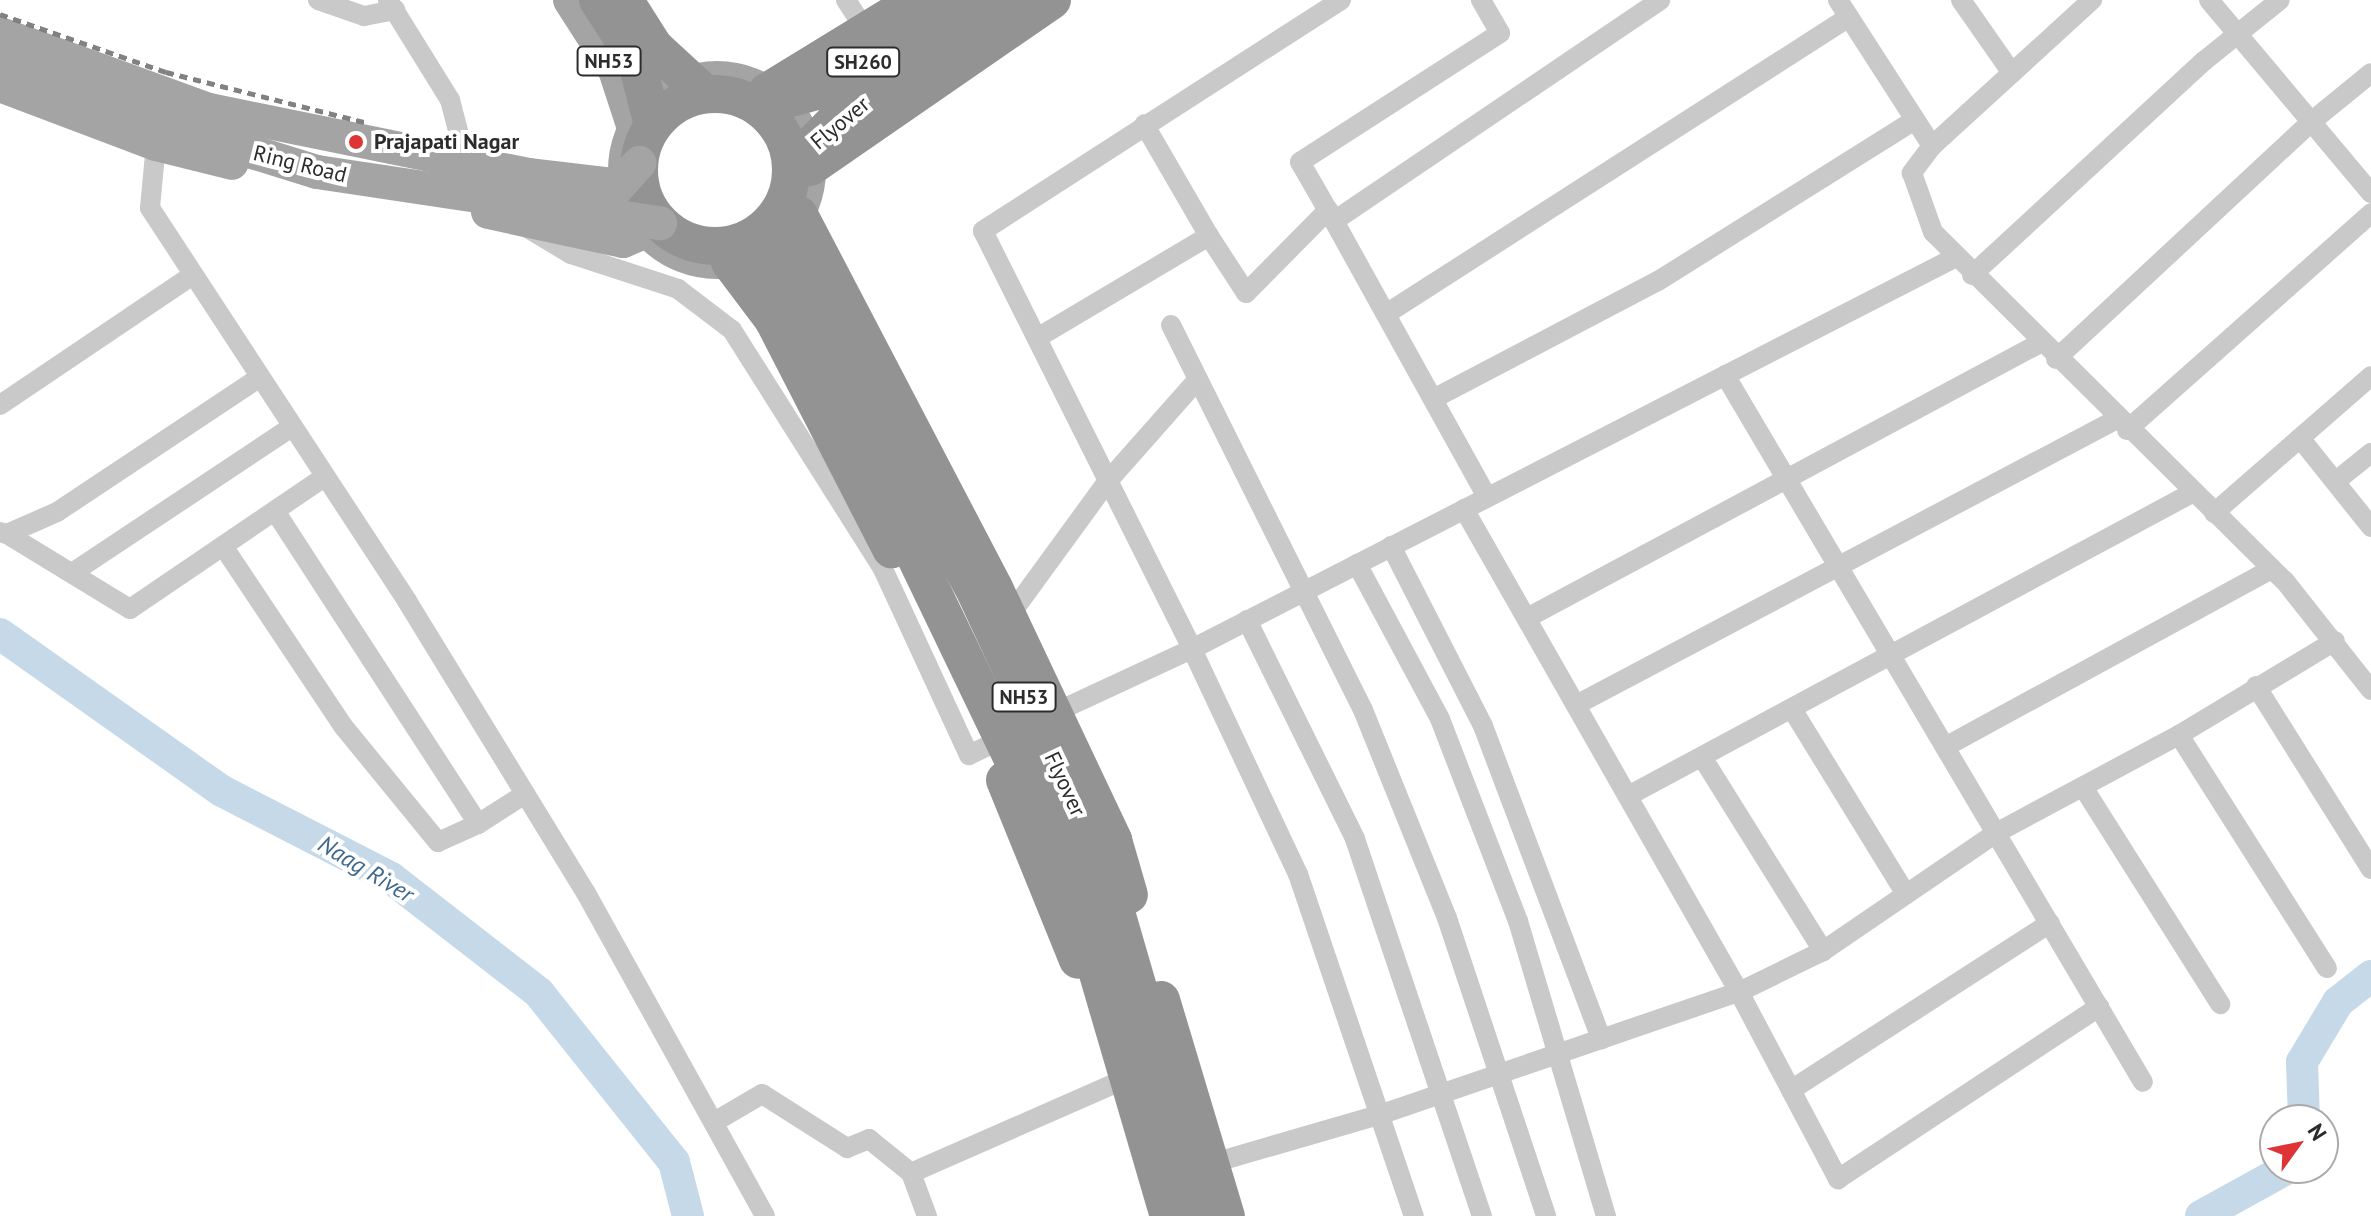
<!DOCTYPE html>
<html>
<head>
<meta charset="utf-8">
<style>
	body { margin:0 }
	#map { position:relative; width:2371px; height:1216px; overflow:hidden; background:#fff; font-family:"PT Sans",sans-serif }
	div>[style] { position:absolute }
	.river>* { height:32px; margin:-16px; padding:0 16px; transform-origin:16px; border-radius:16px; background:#c6d9e9 }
	.street>* { height:20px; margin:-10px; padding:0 10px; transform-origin:10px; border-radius:10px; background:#c9c9c9 }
	.primary>* { height:34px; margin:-17px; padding:0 17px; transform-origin:17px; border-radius:17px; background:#a4a4a4 }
	.primary>.ring { margin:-17px; padding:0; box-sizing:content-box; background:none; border:34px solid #a4a4a4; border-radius:50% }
	.highway>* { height:38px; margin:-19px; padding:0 19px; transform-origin:19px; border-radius:19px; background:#939393 }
	.highway>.ring { margin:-19px; padding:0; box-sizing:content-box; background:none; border:38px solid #939393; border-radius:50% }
	.rail>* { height:5px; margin-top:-2.5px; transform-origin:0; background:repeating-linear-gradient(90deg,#818181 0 8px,transparent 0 14px) }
	.primary-bridge>* { height:34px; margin:-17px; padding:0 17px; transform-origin:17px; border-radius:17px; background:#a4a4a4 }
	.highway-bridge>* { height:38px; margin:-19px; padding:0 19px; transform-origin:19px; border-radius:19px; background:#939393 }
	.dots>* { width:22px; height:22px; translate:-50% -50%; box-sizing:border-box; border:4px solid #fff; border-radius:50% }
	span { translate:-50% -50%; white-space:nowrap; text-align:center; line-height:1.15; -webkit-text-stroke:8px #fff; paint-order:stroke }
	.shield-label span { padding:2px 6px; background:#fff; border:2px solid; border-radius:6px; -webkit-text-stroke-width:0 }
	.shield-label { font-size:20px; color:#2c2c2c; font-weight:700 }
	.street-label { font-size:22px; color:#2c2c2c }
	.poi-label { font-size:22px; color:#2c2c2c; font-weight:700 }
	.left { translate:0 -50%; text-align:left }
	.water-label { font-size:24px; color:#3e688b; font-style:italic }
	.north { position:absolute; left:2259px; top:1104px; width:80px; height:80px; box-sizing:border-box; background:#fff; border:2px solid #ababab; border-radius:50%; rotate:57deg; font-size:22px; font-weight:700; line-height:32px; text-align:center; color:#2c2c2c }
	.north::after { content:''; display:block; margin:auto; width:28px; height:36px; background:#de3435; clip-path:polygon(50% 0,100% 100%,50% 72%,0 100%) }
</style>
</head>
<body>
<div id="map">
	<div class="river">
		<div style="left:0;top:634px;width:272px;rotate:35.3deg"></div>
		<div style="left:222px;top:791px;width:190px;rotate:27.2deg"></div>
		<div style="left:391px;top:878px;width:187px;rotate:37.8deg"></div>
		<div style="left:539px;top:993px;width:216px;rotate:51.4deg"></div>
		<div style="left:674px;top:1162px;width:56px;rotate:75.5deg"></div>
		<div style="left:2304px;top:1120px;width:58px;rotate:-92deg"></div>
		<div style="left:2302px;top:1062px;width:70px;rotate:-59deg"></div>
		<div style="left:2338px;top:1002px;width:42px;rotate:-38.2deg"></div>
		<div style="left:2201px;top:1216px;width:99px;rotate:-28.9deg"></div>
	</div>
	<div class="street">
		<div style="left:318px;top:0;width:49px;rotate:19.2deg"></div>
		<div style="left:364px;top:16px;width:32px;rotate:-11deg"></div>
		<div style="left:388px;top:0;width:118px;rotate:58.2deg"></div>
		<div style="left:450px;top:100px;width:63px;rotate:75.3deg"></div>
		<div style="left:846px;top:0;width:37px;rotate:57deg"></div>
		<div style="left:1341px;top:0;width:426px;rotate:147.2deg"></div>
		<div style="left:983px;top:231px;width:467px;rotate:63.4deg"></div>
		<div style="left:1192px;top:649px;width:856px;rotate:-27.16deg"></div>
		<div style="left:1838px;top:0;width:174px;rotate:57.2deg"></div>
		<div style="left:1932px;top:146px;width:217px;rotate:-42.4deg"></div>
		<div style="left:1961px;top:0;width:89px;rotate:55.1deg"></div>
		<div style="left:2209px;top:0;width:252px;rotate:50deg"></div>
		<div style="left:156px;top:144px;width:64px;rotate:95.4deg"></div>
		<div style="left:150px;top:208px;width:470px;rotate:56.8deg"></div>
		<div style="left:407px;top:601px;width:342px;rotate:58.5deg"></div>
		<div style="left:586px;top:893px;width:369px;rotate:61deg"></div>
		<div style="left:1932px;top:146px;width:34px;rotate:127deg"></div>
		<div style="left:1912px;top:173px;width:63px;rotate:70.4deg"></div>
		<div style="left:1933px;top:232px;width:494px;rotate:44.8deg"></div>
		<div style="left:2284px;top:580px;width:140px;rotate:51.7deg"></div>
		<div style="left:1334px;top:221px;width:68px;rotate:-120deg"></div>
		<div style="left:1300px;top:162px;width:238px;rotate:-32.8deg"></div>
		<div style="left:1500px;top:33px;width:38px;rotate:-120deg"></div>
		<div style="left:529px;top:229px;width:49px;rotate:30.8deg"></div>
		<div style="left:571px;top:254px;width:113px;rotate:18.1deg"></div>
		<div style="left:678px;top:289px;width:68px;rotate:37.2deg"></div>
		<div style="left:732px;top:330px;width:283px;rotate:57.7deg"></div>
		<div style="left:883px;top:569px;width:205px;rotate:65.2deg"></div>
		<div style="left:969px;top:755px;width:43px;rotate:-26deg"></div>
		<div style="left:1209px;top:236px;width:68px;rotate:57deg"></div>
		<div style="left:1246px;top:293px;width:117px;rotate:-45.3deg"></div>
		<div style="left:1972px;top:275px;width:316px;rotate:-42.7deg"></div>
		<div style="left:2204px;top:61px;width:97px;rotate:-38.8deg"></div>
		<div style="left:1386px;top:314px;width:550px;rotate:-32.68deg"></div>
		<div style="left:1171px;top:325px;width:430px;rotate:63.5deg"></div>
		<div style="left:1363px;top:710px;width:224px;rotate:68deg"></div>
		<div style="left:1447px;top:918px;width:314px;rotate:71.6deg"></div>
		<div style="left:1037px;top:338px;width:200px;rotate:-30.7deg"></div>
		<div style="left:1209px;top:236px;width:129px;rotate:-120.1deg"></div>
		<div style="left:2056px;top:359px;width:348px;rotate:-42.9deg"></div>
		<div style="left:2311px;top:122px;width:77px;rotate:-39.2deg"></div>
		<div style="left:1725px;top:375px;width:821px;rotate:59.41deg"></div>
		<div style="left:1433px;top:399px;width:254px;rotate:-27.7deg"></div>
		<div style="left:1658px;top:281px;width:303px;rotate:-32.1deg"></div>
		<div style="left:0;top:405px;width:233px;rotate:-34deg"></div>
		<div style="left:2127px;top:430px;width:327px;rotate:-41.6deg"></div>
		<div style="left:2300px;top:438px;width:114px;rotate:51.4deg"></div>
		<div style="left:2336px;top:481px;width:45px;rotate:-38.7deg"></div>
		<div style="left:1487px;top:497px;width:316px;rotate:-119deg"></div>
		<div style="left:1334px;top:221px;width:394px;rotate:-34.1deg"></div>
		<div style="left:1464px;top:509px;width:556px;rotate:60.34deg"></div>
		<div style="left:1739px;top:992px;width:93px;rotate:-26deg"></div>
		<div style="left:1823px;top:951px;width:209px;rotate:-34.3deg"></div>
		<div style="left:1996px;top:833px;width:208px;rotate:-28.2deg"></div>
		<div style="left:2179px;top:735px;width:182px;rotate:-31.1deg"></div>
		<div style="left:275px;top:511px;width:373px;rotate:57deg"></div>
		<div style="left:478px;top:824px;width:56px;rotate:-32.6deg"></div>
		<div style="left:2214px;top:513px;width:208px;rotate:-41.1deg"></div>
		<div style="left:0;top:532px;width:7px;rotate:16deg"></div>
		<div style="left:7px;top:534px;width:55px;rotate:-23.7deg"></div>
		<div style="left:57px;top:512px;width:242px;rotate:-33.6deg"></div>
		<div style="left:7px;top:534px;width:144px;rotate:31.4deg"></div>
		<div style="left:130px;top:609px;width:235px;rotate:-34.2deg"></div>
		<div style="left:223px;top:546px;width:216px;rotate:56.3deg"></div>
		<div style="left:343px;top:726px;width:150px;rotate:50.7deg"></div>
		<div style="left:438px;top:842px;width:44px;rotate:-24.2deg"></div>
		<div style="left:1391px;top:546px;width:202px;rotate:62.9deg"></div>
		<div style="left:1483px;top:726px;width:335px;rotate:69.3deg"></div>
		<div style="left:1357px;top:564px;width:176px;rotate:61.8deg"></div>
		<div style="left:1440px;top:719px;width:217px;rotate:68.9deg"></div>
		<div style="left:1518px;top:921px;width:308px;rotate:73.4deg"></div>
		<div style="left:72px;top:573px;width:264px;rotate:-33.6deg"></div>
		<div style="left:1527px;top:618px;width:582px;rotate:-28.19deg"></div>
		<div style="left:1013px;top:620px;width:6px;rotate:-121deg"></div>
		<div style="left:1010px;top:615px;width:165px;rotate:-53.9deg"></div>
		<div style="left:1107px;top:482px;width:137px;rotate:-48.5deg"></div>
		<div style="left:1247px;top:620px;width:244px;rotate:63.7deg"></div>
		<div style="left:1355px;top:839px;width:398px;rotate:71.4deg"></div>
		<div style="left:2256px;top:686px;width:216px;rotate:57.9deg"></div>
		<div style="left:1051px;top:704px;width:9px;rotate:72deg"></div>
		<div style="left:1054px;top:713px;width:152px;rotate:-24.9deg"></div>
		<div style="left:1192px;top:649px;width:249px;rotate:64.8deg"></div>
		<div style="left:1298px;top:874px;width:361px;rotate:71.3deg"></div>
		<div style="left:1576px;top:705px;width:612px;rotate:-27.86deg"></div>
		<div style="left:1792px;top:709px;width:217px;rotate:58.4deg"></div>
		<div style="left:2179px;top:735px;width:276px;rotate:57.6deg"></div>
		<div style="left:1945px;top:747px;width:372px;rotate:-28.6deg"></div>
		<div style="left:1702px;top:757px;width:229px;rotate:58deg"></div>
		<div style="left:2083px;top:787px;width:257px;rotate:57.7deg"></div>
		<div style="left:1628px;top:796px;width:640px;rotate:-28.25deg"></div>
		<div style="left:1791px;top:1090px;width:308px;rotate:-32.8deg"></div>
		<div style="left:716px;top:1121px;width:53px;rotate:-30.4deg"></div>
		<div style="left:762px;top:1094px;width:101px;rotate:32.4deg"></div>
		<div style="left:847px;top:1148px;width:24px;rotate:-22deg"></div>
		<div style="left:869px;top:1139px;width:54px;rotate:39deg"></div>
		<div style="left:911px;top:1173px;width:222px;rotate:-23.7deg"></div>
		<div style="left:1203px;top:1166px;width:186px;rotate:-16.2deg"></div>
		<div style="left:1382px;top:1114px;width:377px;rotate:-18.9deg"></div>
		<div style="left:1739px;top:992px;width:212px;rotate:62.1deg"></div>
		<div style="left:1838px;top:1179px;width:313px;rotate:-33.4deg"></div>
		<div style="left:911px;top:1173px;width:46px;rotate:69.6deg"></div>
	</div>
	<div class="primary">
		<div style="left:570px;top:0;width:83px;rotate:57.3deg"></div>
		<div style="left:615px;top:70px;width:61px;rotate:71.9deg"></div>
		<div style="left:0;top:34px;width:222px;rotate:20deg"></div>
		<div style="left:209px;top:110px;width:326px;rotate:11.5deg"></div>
		<div style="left:528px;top:175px;width:79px;rotate:6.6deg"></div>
		<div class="ring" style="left:625px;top:78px;width:150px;height:150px"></div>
		<div style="left:0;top:85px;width:167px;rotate:20.7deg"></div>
		<div style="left:156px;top:144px;width:78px;rotate:14deg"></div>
		<div style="left:488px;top:212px;width:138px;rotate:12.1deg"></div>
		<div style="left:623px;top:241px;width:26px;rotate:-23deg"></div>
	</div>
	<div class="highway">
		<div style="left:767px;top:92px;width:176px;rotate:-31.5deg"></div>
		<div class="ring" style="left:639px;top:94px;width:114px;height:114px"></div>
		<div style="left:810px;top:167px;width:294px;rotate:-34.6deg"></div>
		<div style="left:799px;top:215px;width:421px;rotate:62.4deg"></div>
		<div style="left:994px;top:588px;width:279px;rotate:64.7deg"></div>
		<div style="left:1113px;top:840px;width:57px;rotate:73.8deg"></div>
		<div style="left:730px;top:262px;width:71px;rotate:53deg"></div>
		<div style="left:773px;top:319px;width:259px;rotate:62.8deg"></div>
		<div style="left:1005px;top:780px;width:194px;rotate:67.9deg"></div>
		<div style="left:1161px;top:1000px;width:226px;rotate:73.3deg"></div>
	</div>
	<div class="rail">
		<div style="left:0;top:14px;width:176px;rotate:19.3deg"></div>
		<div style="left:166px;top:72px;width:208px;rotate:14.2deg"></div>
	</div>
	<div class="primary-bridge">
		<div style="left:0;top:65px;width:132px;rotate:20.9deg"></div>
		<div style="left:123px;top:112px;width:203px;rotate:17.2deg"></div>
		<div style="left:317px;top:172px;width:347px;rotate:8.5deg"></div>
		<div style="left:572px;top:192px;width:42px;rotate:-1.4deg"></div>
		<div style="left:614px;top:191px;width:38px;rotate:-48deg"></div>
	</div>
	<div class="highway-bridge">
		<div style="left:598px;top:0;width:70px;rotate:57.2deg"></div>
		<div style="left:636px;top:59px;width:68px;rotate:75.6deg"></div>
		<div style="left:632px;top:12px;width:41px;rotate:57.8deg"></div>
		<div style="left:654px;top:47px;width:69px;rotate:42.7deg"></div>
		<div style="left:758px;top:107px;width:61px;rotate:-15.2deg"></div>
		<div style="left:817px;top:91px;width:169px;rotate:-32.5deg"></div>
		<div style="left:791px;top:167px;width:65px;rotate:-46.2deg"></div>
		<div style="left:836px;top:120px;width:212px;rotate:-34.4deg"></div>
		<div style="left:783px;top:205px;width:46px;rotate:82.6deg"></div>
		<div style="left:789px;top:251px;width:390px;rotate:61.3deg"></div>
		<div style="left:976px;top:593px;width:299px;rotate:65.1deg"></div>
		<div style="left:1102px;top:864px;width:366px;rotate:73.8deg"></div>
		<div style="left:724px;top:246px;width:45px;rotate:27.7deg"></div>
		<div style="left:764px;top:267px;width:162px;rotate:60.4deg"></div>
		<div style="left:844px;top:408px;width:522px;rotate:64.32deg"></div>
		<div style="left:1070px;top:878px;width:352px;rotate:73.7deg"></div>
	</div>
	<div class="dots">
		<div style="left:356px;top:142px;background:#de3435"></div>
	</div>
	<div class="shield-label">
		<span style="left:609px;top:61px">NH53</span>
		<span style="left:863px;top:62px">SH260</span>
		<span style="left:1024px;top:697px">NH53</span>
	</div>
	<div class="street-label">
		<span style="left:840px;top:123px;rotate:-40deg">Flyover</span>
		<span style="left:300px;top:164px;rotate:14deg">Ring Road</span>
		<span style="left:1065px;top:784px;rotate:65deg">Flyover</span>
	</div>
	<div class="poi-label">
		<span class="left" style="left:374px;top:142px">Prajapati Nagar</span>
	</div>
	<div class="water-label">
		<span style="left:366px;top:869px;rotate:31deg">Naag River</span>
	</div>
	<div class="north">N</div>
</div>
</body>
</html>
